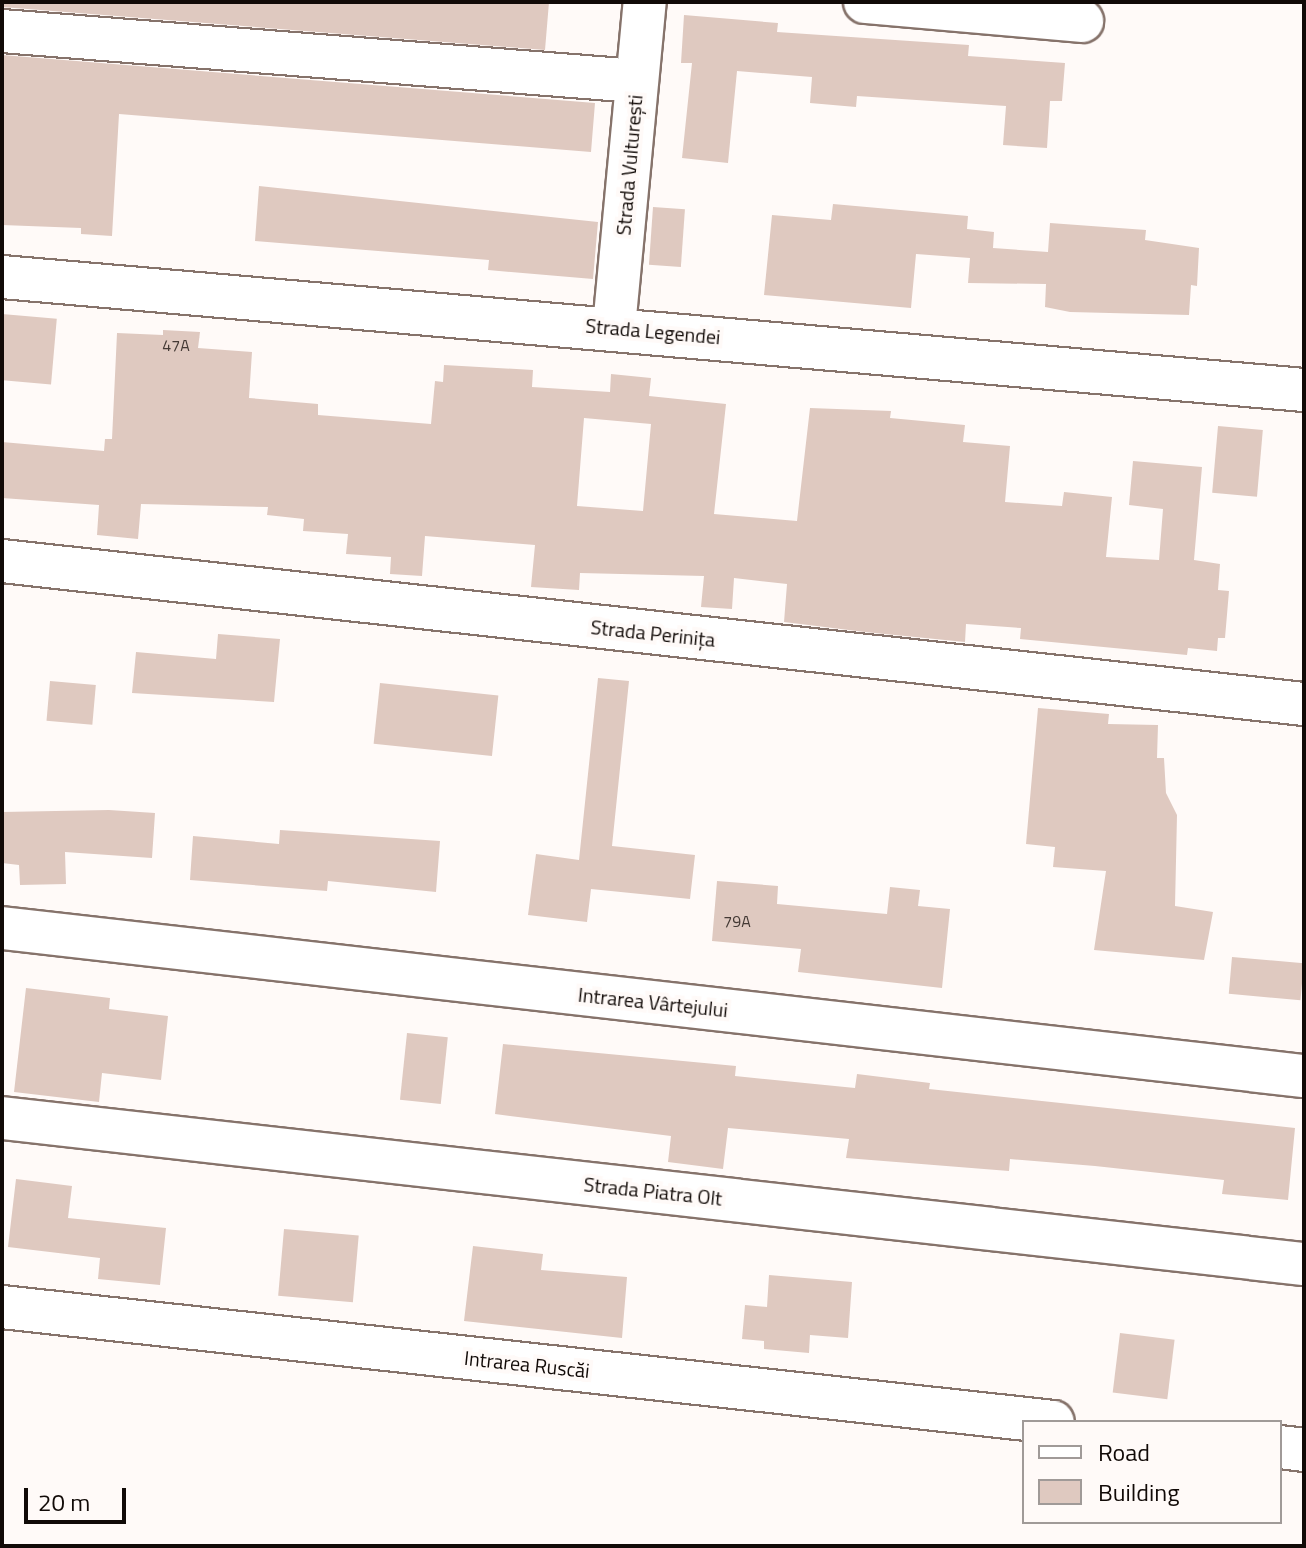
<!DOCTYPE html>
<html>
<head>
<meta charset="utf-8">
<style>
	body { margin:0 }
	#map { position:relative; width:1306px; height:1548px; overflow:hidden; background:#fffaf8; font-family:"Titillium Web",sans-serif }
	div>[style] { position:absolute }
	.building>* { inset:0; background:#dfc9c0; transform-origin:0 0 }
	.roads { filter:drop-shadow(2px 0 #86736b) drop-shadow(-2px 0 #86736b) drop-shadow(0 2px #86736b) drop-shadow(0 -2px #86736b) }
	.minor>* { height:42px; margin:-21px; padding:0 21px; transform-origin:21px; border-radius:21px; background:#fff }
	span { translate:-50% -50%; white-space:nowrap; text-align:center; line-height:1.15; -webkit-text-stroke:8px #fffaf8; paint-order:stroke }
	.number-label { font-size:16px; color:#443a35 }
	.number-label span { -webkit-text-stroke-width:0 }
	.street-label { font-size:20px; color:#110a07 }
	.frame { position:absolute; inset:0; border:4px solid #110a07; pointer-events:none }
	.legend { position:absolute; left:1022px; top:1420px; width:260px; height:104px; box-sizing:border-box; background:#fffaf8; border:2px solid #a09a98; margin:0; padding:10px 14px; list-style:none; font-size:24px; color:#110a07 }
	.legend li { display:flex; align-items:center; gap:16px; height:40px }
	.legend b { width:40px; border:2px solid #a09a98 }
	.scale { position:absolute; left:24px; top:1488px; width:102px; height:36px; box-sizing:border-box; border:4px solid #110a07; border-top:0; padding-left:10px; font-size:24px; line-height:28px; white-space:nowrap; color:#110a07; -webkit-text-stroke:6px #fffaf8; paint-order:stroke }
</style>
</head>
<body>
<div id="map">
	<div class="building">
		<div style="clip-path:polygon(2px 2px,549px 2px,545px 50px,2px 7px)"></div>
		<div style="clip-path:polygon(684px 15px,778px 23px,777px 32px,969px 45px,968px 56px,1065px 63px,1062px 101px,1050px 101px,1047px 148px,1003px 145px,1006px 106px,857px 96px,856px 107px,810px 103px,812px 77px,737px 71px,728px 163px,682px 158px,692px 63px,681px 63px)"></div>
		<div style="clip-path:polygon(2px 55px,595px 103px,591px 152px,119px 114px,112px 236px,81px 234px,81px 228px,2px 225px)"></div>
		<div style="clip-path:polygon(259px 186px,598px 222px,593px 279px,488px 270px,489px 260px,255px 241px)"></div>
		<div style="clip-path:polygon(833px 204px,968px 216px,967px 229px,994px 232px,993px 248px,1048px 252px,1050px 223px,1146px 230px,1145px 240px,1199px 248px,1197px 286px,1191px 285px,1189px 315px,1070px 312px,1045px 307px,1046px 284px,968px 283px,970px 258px,916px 254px,911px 308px,764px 295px,772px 215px,831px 220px)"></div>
		<div style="left:653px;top:207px;width:32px;height:58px;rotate:4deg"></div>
		<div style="left:2px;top:314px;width:55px;height:66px;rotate:5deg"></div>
		<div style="clip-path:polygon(evenodd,163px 330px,200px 332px,198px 348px,252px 352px,249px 398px,318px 404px,318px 415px,431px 424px,435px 381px,443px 382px,444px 365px,533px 370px,532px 387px,610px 392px,611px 374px,651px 378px,649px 396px,726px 404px,714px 514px,797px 521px,810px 408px,891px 411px,890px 418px,965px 425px,963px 442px,1010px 446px,1005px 502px,1062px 506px,1064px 492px,1112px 497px,1106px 557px,1159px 560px,1163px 509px,1129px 505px,1133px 461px,1202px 467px,1194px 560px,1220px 564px,1218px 590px,1229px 591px,1225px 638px,1218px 638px,1217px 651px,1188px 648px,1187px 655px,1020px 639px,1021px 628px,966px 624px,965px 642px,865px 632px,784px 622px,787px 584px,734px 578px,732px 609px,701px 607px,704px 576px,580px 573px,579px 590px,531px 587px,535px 545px,425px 536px,422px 576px,390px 574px,391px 557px,346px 554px,348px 534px,303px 531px,304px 519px,267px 515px,268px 507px,141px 504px,138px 539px,97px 535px,99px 505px,2px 498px,2px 442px,104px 451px,105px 439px,112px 439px,117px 333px,163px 335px,163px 330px,584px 418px,651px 424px,643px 511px,577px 506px,584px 418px)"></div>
		<div style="left:1218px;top:426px;width:45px;height:67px;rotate:5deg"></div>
		<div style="clip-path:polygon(218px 634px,280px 639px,274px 702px,132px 693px,136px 652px,216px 659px)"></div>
		<div style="clip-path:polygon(598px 678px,629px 681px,612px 846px,695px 855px,690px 899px,591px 889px,587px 922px,528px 915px,536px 854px,579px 860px)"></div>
		<div style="left:50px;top:681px;width:46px;height:40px;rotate:5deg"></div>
		<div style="left:380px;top:683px;width:119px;height:61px;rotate:6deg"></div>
		<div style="clip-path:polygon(1038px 708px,1109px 714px,1108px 724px,1158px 725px,1157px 758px,1164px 758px,1166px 793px,1177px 815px,1175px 906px,1213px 912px,1204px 960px,1094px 950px,1106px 871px,1053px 867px,1055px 847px,1026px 844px)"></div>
		<div style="clip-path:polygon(109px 810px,155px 813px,152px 858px,65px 852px,66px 884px,20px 885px,19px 865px,2px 863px,2px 812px)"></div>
		<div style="clip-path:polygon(280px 830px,440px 841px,436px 892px,328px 881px,327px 891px,190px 880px,193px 836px,279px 844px)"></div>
		<div style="clip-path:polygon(717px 881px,778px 886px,777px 904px,887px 914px,890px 887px,920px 890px,918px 906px,950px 909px,942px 988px,798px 972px,801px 949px,712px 941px)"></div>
		<div style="left:1232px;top:957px;width:72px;height:37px;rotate:5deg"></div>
		<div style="clip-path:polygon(26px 988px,110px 998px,109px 1009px,168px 1016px,161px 1080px,102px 1073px,99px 1102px,14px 1092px)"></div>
		<div style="left:407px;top:1033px;width:41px;height:67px;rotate:6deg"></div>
		<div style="clip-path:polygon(503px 1044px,736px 1066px,735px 1076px,855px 1088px,857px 1074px,930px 1083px,929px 1089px,1295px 1128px,1288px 1200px,1222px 1194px,1224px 1180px,1095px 1166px,1010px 1159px,1009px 1171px,846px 1158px,849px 1139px,728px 1128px,723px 1169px,668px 1162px,671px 1136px,495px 1114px)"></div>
		<div style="clip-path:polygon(16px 1179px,72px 1186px,68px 1218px,166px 1228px,160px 1285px,98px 1279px,100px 1258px,8px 1247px)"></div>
		<div style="left:284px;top:1229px;width:75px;height:67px;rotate:5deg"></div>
		<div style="clip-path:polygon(473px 1246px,543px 1254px,541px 1270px,627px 1277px,622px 1338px,464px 1321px)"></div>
		<div style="clip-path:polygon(769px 1275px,852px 1282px,848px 1338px,810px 1335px,809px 1353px,764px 1349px,764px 1341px,742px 1339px,745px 1305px,767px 1307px)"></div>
		<div style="left:1120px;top:1333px;width:55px;height:60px;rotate:7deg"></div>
	</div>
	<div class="roads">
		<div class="minor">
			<div style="left:865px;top:2px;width:218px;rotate:5deg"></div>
			<div style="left:2px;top:31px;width:636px;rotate:4.51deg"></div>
			<div style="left:2px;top:277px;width:1307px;rotate:4.96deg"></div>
			<div style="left:614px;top:327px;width:326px;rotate:-84.6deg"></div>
			<div style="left:2px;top:561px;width:1310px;rotate:6.27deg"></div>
			<div style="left:2px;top:928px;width:1310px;rotate:6.49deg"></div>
			<div style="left:2px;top:1118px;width:1310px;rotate:6.4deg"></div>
			<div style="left:2px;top:1307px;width:1057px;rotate:6.24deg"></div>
			<div style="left:1280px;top:1447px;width:24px;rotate:7deg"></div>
		</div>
	</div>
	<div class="number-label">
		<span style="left:176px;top:345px">47A</span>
		<span style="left:737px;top:921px">79A</span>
	</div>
	<div class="street-label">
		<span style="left:629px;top:165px;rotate:-85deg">Strada Vulturești</span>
		<span style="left:653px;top:331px;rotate:5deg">Strada Legendei</span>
		<span style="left:653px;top:633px;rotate:6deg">Strada Perinița</span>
		<span style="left:653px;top:1002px;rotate:6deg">Intrarea Vârtejului</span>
		<span style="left:653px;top:1191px;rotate:6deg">Strada Piatra Olt</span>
		<span style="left:527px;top:1364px;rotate:6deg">Intrarea Ruscăi</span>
	</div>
	<div class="frame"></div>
	<ul class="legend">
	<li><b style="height:10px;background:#fff"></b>Road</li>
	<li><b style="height:22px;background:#dfc9c0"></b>Building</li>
	</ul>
	<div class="scale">20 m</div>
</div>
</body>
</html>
